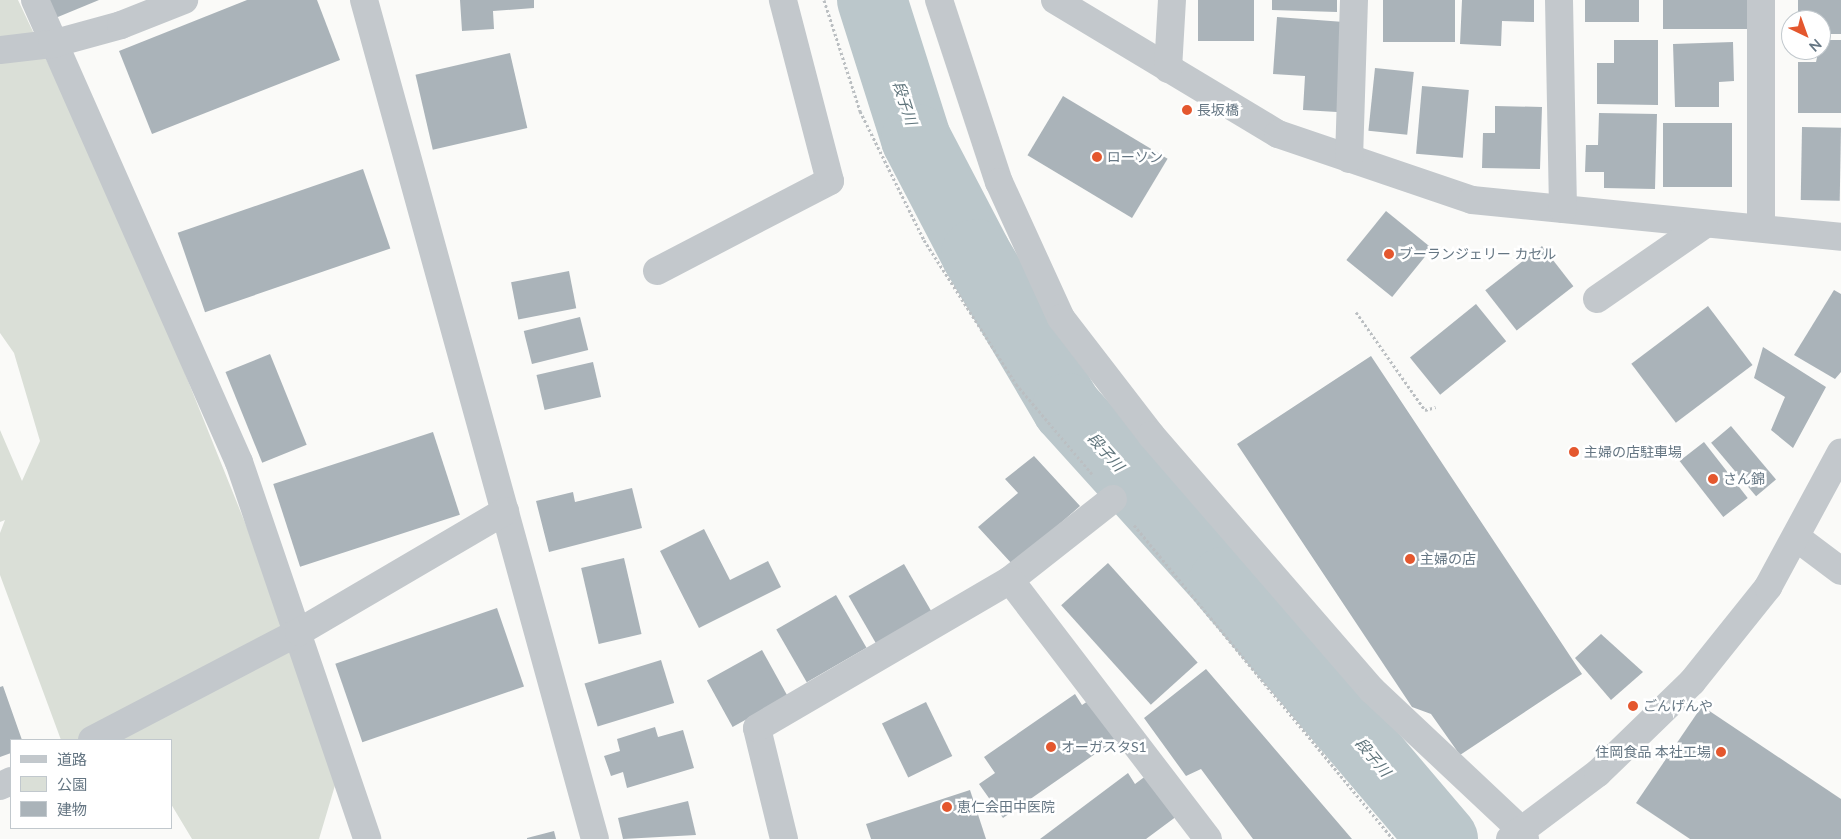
<!DOCTYPE html>
<html>
<head>
<meta charset="utf-8">
<style>
	body { margin:0 }
	#map { position:relative; width:1841px; height:839px; overflow:hidden; background:#fafaf8; font-family:Lato,"Noto Sans JP",sans-serif }
	div>[style] { position:absolute }
	.green>* { inset:0; background:#dadfd7 }
	.river>* { height:70px; margin:-35px; padding:0 35px; transform-origin:35px; border-radius:35px; background:#bbc7cb }
	.building>* { inset:0; background:#aab3b9; transform-origin:0 0 }
	.path>* { height:3px; margin-top:-1.5px; transform-origin:0; background:repeating-linear-gradient(90deg,#bbbfc2 0 2.5px,transparent 0 5px) }
	.minor>* { height:28px; margin:-14px; padding:0 14px; transform-origin:14px; border-radius:14px; background:#c3c8cc }
	.dots>* { width:14px; height:14px; translate:-50% -50%; box-sizing:border-box; border:2px solid #fff; border-radius:50% }
	span { translate:-50% -50%; white-space:nowrap; text-align:center; line-height:1.15; -webkit-text-stroke:5px #fff; paint-order:stroke }
	.poi-label { font-size:14px; color:#657683 }
	.left { translate:0 -50%; text-align:left }
	.right { translate:-100% -50%; text-align:right }
	.water-label { font-size:15px; color:#60757c; font-style:italic }
	.legend { position:absolute; left:10px; top:739px; width:162px; height:90px; box-sizing:border-box; background:#fff; border:1px solid #c1c8cd; margin:0; padding:6px 9px; list-style:none; font-size:15px; color:#657683 }
	.legend li { display:flex; align-items:center; gap:10px; height:25px }
	.legend b { width:25px; border:1px solid #c1c8cd }
	.north { position:absolute; left:1781px; top:10px; width:50px; height:50px; box-sizing:border-box; background:#fff; border:1px solid #c1c8cd; border-radius:50%; rotate:138deg; font-size:14px; font-weight:700; line-height:20px; text-align:center; color:#657683 }
	.north::after { content:''; display:block; margin:auto; width:18px; height:22px; background:#e4572e; clip-path:polygon(50% 0,100% 100%,50% 72%,0 100%) }
</style>
</head>
<body>
<div id="map">
	<div class="green">
		<div style="clip-path:polygon(0 0,18px 0,129px 234px,262px 565px,336px 782px,319px 839px,192px 839px,171px 804px,171px 740px,61px 740px,0 575px,0 533px,5px 520px,0 522px,0 430px,22px 481px,40px 441px,14px 353px,0 333px)"></div>
	</div>
	<div class="river">
		<div style="left:872px;top:0;width:146px;rotate:72.4deg"></div>
		<div style="left:916px;top:139px;width:130px;rotate:62.4deg"></div>
		<div style="left:976px;top:254px;width:179px;rotate:59.4deg"></div>
		<div style="left:1067px;top:408px;width:234px;rotate:47.9deg"></div>
		<div style="left:1224px;top:582px;width:338px;rotate:49.6deg"></div>
	</div>
	<div class="building">
		<div style="clip-path:polygon(45px 0,99px 0,53px 19px)"></div>
		<div style="clip-path:polygon(247px 0,317px 0,340px 60px,152px 134px,119px 51px)"></div>
		<div style="clip-path:polygon(460px 0,534px 0,534px 8px,493px 11px,494px 29px,462px 31px)"></div>
		<div style="left:1198px;top:0;width:56px;height:41px"></div>
		<div style="clip-path:polygon(1272px 0,1337px 0,1337px 12px,1272px 10px)"></div>
		<div style="left:1383px;top:0;width:72px;height:42px"></div>
		<div style="clip-path:polygon(1462px 0,1534px 0,1534px 22px,1502px 21px,1501px 46px,1460px 44px)"></div>
		<div style="left:1585px;top:0;width:54px;height:22px"></div>
		<div style="left:1663px;top:0;width:88px;height:29px"></div>
		<div style="clip-path:polygon(1798px 0,1841px 0,1841px 34px,1821px 34px,1821px 20px,1798px 20px)"></div>
		<div style="clip-path:polygon(1277px 17px,1344px 22px,1337px 112px,1303px 110px,1305px 76px,1273px 74px)"></div>
		<div style="clip-path:polygon(1614px 40px,1658px 40px,1658px 105px,1597px 104px,1597px 63px,1614px 63px)"></div>
		<div style="clip-path:polygon(1821px 40px,1841px 40px,1841px 113px,1798px 113px,1798px 62px,1816px 62px)"></div>
		<div style="clip-path:polygon(1733px 42px,1734px 81px,1719px 82px,1719px 107px,1675px 107px,1673px 44px)"></div>
		<div style="left:510px;top:53px;width:77px;height:97px;rotate:77deg"></div>
		<div style="left:1375px;top:68px;width:39px;height:63px;rotate:6deg"></div>
		<div style="left:1422px;top:86px;width:47px;height:68px;rotate:5deg"></div>
		<div style="left:1063px;top:96px;width:122px;height:69px;rotate:31deg"></div>
		<div style="clip-path:polygon(1495px 106px,1542px 107px,1540px 169px,1482px 168px,1483px 133px,1495px 133px)"></div>
		<div style="clip-path:polygon(1599px 113px,1657px 114px,1655px 189px,1604px 188px,1604px 172px,1585px 172px,1586px 145px,1598px 145px)"></div>
		<div style="left:1732px;top:123px;width:64px;height:69px;rotate:90deg"></div>
		<div style="left:1802px;top:127px;width:39px;height:73px;rotate:1deg"></div>
		<div style="left:363px;top:169px;width:84px;height:196px;rotate:71deg"></div>
		<div style="left:1386px;top:211px;width:59px;height:63px;rotate:39deg"></div>
		<div style="left:1542px;top:246px;width:51px;height:72px;rotate:52deg"></div>
		<div style="left:569px;top:271px;width:38px;height:59px;rotate:79deg"></div>
		<div style="clip-path:polygon(1834px 290px,1841px 294px,1841px 372px,1835px 379px,1794px 355px)"></div>
		<div style="left:1476px;top:304px;width:48px;height:85px;rotate:51deg"></div>
		<div style="left:1708px;top:306px;width:74px;height:96px;rotate:53deg"></div>
		<div style="left:580px;top:317px;width:34px;height:58px;rotate:76deg"></div>
		<div style="clip-path:polygon(1763px 347px,1826px 387px,1793px 448px,1771px 430px,1785px 397px,1754px 378px)"></div>
		<div style="left:270px;top:354px;width:98px;height:48px;rotate:68deg"></div>
		<div style="clip-path:polygon(1371px 356px,1582px 674px,1460px 755px,1431px 714px,1412px 707px,1237px 444px)"></div>
		<div style="left:593px;top:362px;width:36px;height:58px;rotate:77deg"></div>
		<div style="left:1731px;top:426px;width:70px;height:26px;rotate:50deg"></div>
		<div style="left:433px;top:432px;width:87px;height:168px;rotate:72deg"></div>
		<div style="left:1704px;top:442px;width:71px;height:31px;rotate:52deg"></div>
		<div style="clip-path:polygon(1034px 456px,1080px 506px,1013px 565px,978px 527px,1018px 493px,1005px 479px)"></div>
		<div style="clip-path:polygon(632px 488px,642px 528px,549px 552px,536px 501px,573px 492px,575px 502px)"></div>
		<div style="clip-path:polygon(704px 529px,730px 580px,768px 561px,781px 587px,699px 628px,660px 551px)"></div>
		<div style="left:624px;top:558px;width:78px;height:44px;rotate:77deg"></div>
		<div style="left:1108px;top:563px;width:134px;height:63px;rotate:48deg"></div>
		<div style="left:904px;top:564px;width:59px;height:64px;rotate:60deg"></div>
		<div style="left:836px;top:595px;width:61px;height:69px;rotate:60deg"></div>
		<div style="left:497px;top:608px;width:83px;height:171px;rotate:71deg"></div>
		<div style="clip-path:polygon(1601px 634px,1643px 672px,1611px 700px,1575px 658px)"></div>
		<div style="left:762px;top:650px;width:53px;height:63px;rotate:61deg"></div>
		<div style="left:661px;top:660px;width:45px;height:80px;rotate:73deg"></div>
		<div style="clip-path:polygon(1206px 669px,1352px 839px,1253px 839px,1201px 769px,1186px 776px,1144px 718px)"></div>
		<div style="clip-path:polygon(3px 686px,22px 740px,11px 740px,11px 753px,0 757px,0 687px)"></div>
		<div style="clip-path:polygon(1075px 694px,1082px 705px,1091px 699px,1118px 738px,1003px 818px,979px 784px,995px 773px,984px 757px)"></div>
		<div style="left:926px;top:702px;width:60px;height:49px;rotate:64deg"></div>
		<div style="clip-path:polygon(1702px 706px,1841px 799px,1841px 839px,1690px 839px,1636px 803px)"></div>
		<div style="clip-path:polygon(655px 727px,658px 737px,683px 730px,694px 768px,627px 788px,623px 772px,611px 776px,604px 756px,620px 751px,617px 739px)"></div>
		<div style="clip-path:polygon(1128px 773px,1135px 784px,1147px 775px,1177px 816px,1146px 839px,1040px 839px)"></div>
		<div style="clip-path:polygon(970px 790px,986px 839px,871px 839px,866px 824px)"></div>
		<div style="clip-path:polygon(688px 801px,696px 835px,623px 839px,618px 818px)"></div>
		<div style="clip-path:polygon(554px 831px,556px 839px,527px 839px,527px 838px)"></div>
	</div>
	<div class="path">
		<div style="left:824px;top:0;width:117px;rotate:72deg"></div>
		<div style="left:860px;top:111px;width:144px;rotate:63.6deg"></div>
		<div style="left:924px;top:240px;width:171px;rotate:57.4deg"></div>
		<div style="left:1016px;top:384px;width:118px;rotate:49.8deg"></div>
		<div style="left:1356px;top:312px;width:120px;rotate:54.9deg"></div>
		<div style="left:1425px;top:410px;width:11px;rotate:-15deg"></div>
		<div style="left:1134px;top:525px;width:407px;rotate:50.5deg"></div>
	</div>
	<div class="minor">
		<div style="left:35px;top:0;width:505px;rotate:66.18deg"></div>
		<div style="left:239px;top:462px;width:398px;rotate:71.2deg"></div>
		<div style="left:364px;top:0;width:870px;rotate:74.61deg"></div>
		<div style="left:939px;top:0;width:192px;rotate:71.8deg"></div>
		<div style="left:999px;top:182px;width:149px;rotate:65.5deg"></div>
		<div style="left:1061px;top:318px;width:148px;rotate:52.4deg"></div>
		<div style="left:1151px;top:435px;width:337px;rotate:49.1deg"></div>
		<div style="left:1372px;top:690px;width:204px;rotate:43.2deg"></div>
		<div style="left:1521px;top:830px;width:10px;rotate:66deg"></div>
		<div style="left:1055px;top:0;width:260px;rotate:31deg"></div>
		<div style="left:1278px;top:134px;width:205px;rotate:18.8deg"></div>
		<div style="left:1472px;top:200px;width:371px;rotate:5.7deg"></div>
		<div style="left:1559px;top:0;width:209px;rotate:88.9deg"></div>
		<div style="left:1761px;top:0;width:228px;rotate:90deg"></div>
		<div style="left:0;top:50px;width:52px;rotate:-6.6deg"></div>
		<div style="left:52px;top:44px;width:72px;rotate:-15.4deg"></div>
		<div style="left:121px;top:25px;width:68px;rotate:-21.6deg"></div>
		<div style="left:1168px;top:69px;width:69px;rotate:-86.7deg"></div>
		<div style="left:1349px;top:159px;width:159px;rotate:-88.2deg"></div>
		<div style="left:657px;top:271px;width:195px;rotate:-27.5deg"></div>
		<div style="left:830px;top:181px;width:187px;rotate:-104.6deg"></div>
		<div style="left:1597px;top:299px;width:130px;rotate:-34.7deg"></div>
		<div style="left:1797px;top:538px;width:55px;rotate:36.9deg"></div>
		<div style="left:1010px;top:580px;width:131px;rotate:-38.2deg"></div>
		<div style="left:92px;top:740px;width:233px;rotate:-27.6deg"></div>
		<div style="left:299px;top:632px;width:239px;rotate:-30.4deg"></div>
		<div style="left:0;top:786px;width:12px;rotate:-24deg"></div>
		<div style="left:784px;top:839px;width:114px;rotate:-103.7deg"></div>
		<div style="left:757px;top:728px;width:293px;rotate:-30.3deg"></div>
		<div style="left:1010px;top:580px;width:326px;rotate:52.6deg"></div>
		<div style="left:1510px;top:839px;width:110px;rotate:-36.9deg"></div>
		<div style="left:1598px;top:773px;width:131px;rotate:-44.1deg"></div>
		<div style="left:1692px;top:682px;width:122px;rotate:-51.3deg"></div>
		<div style="left:1768px;top:587px;width:153px;rotate:-61.6deg"></div>
	</div>
	<div class="dots">
		<div style="left:1187px;top:110px;background:#e4572e"></div>
		<div style="left:1097px;top:157px;background:#e4572e"></div>
		<div style="left:1389px;top:254px;background:#e4572e"></div>
		<div style="left:1574px;top:452px;background:#e4572e"></div>
		<div style="left:1713px;top:479px;background:#e4572e"></div>
		<div style="left:1410px;top:559px;background:#e4572e"></div>
		<div style="left:1633px;top:706px;background:#e4572e"></div>
		<div style="left:1051px;top:747px;background:#e4572e"></div>
		<div style="left:1721px;top:752px;background:#e4572e"></div>
		<div style="left:947px;top:807px;background:#e4572e"></div>
	</div>
	<div class="poi-label">
		<span class="left" style="left:1197px;top:110px">長坂橋</span>
		<span class="left" style="left:1107px;top:157px">ローソン</span>
		<span class="left" style="left:1399px;top:254px">ブーランジェリー カセル</span>
		<span class="left" style="left:1584px;top:452px">主婦の店駐車場</span>
		<span class="left" style="left:1723px;top:479px">さん錦</span>
		<span class="left" style="left:1420px;top:559px">主婦の店</span>
		<span class="left" style="left:1643px;top:706px">ごんげんや</span>
		<span class="left" style="left:1061px;top:747px">オーガスタS1</span>
		<span class="right" style="left:1711px;top:752px">住岡食品 本社工場</span>
		<span class="left" style="left:957px;top:807px">恵仁会田中医院</span>
	</div>
	<div class="water-label">
		<span style="left:905px;top:103px;rotate:72deg">段子川</span>
		<span style="left:1106px;top:452px;rotate:48deg">段子川</span>
		<span style="left:1373px;top:757px;rotate:50deg">段子川</span>
	</div>
	<ul class="legend">
	<li><b style="height:6px;background:#c3c8cc"></b>道路</li>
	<li><b style="height:14px;background:#dadfd7"></b>公園</li>
	<li><b style="height:14px;background:#aab3b9"></b>建物</li>
	</ul>
	<div class="north">N</div>
</div>
</body>
</html>
